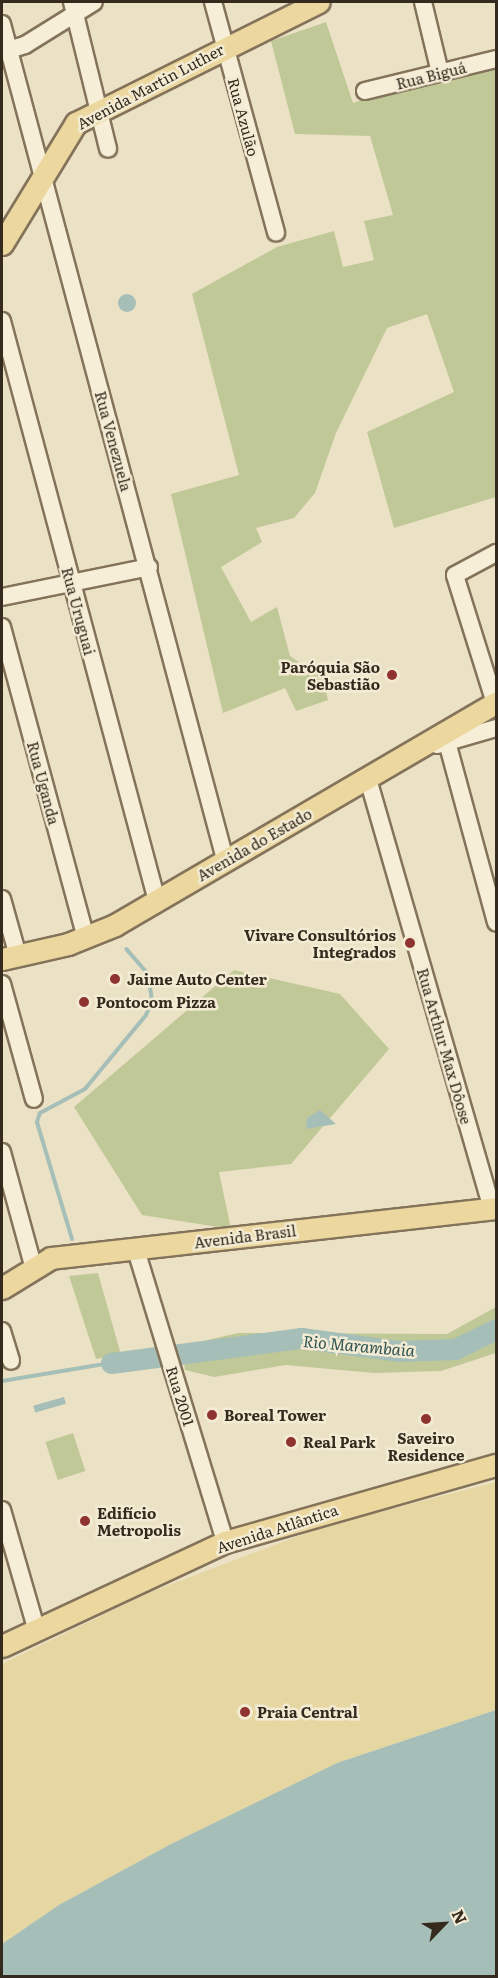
<!DOCTYPE html>
<html>
<head>
<meta charset="utf-8">
<style>
	body { margin:0 }
	#map { position:relative; width:498px; height:1978px; overflow:hidden; background:#ebe1c4; font-family:Literata,serif }
	div>[style] { position:absolute }
	.green>* { inset:0; background:#c0c898; transform-origin:0 0 }
	.sand>* { inset:0; background:#e5d6a2 }
	.water>* { inset:0; background:#a5beb8; transform-origin:0 0 }
	.round { border-radius:50% }
	.stream>* { height:4px; margin:-2px; padding:0 2px; transform-origin:2px; border-radius:2px; background:#a5beb8 }
	.river>* { height:21px; margin:-10.5px; padding:0 10.5px; transform-origin:10.5px; border-radius:10.5px; background:#a5beb8 }
	.roads { filter:drop-shadow(2px 0 #84735b) drop-shadow(-2px 0 #84735b) drop-shadow(0 2px #84735b) drop-shadow(0 -2px #84735b) }
	.minor>* { height:16px; margin:-8px; padding:0 8px; transform-origin:8px; border-radius:8px; background:#f6eed6 }
	.major>* { height:21px; margin:-10.5px; padding:0 10.5px; transform-origin:10.5px; border-radius:10.5px; background:#ecd79e }
	.dots>* { width:16px; height:16px; translate:-50% -50%; box-sizing:border-box; border:3px solid #f3ebd3; border-radius:50% }
	span { translate:-50% -50%; white-space:nowrap; text-align:center; line-height:1.15; -webkit-text-stroke:5px #f3ebd3; paint-order:stroke }
	.street-label { font-size:15px; color:#352a1e }
	.poi-label { font-size:15px; color:#352a1e; font-weight:700 }
	.right { translate:-100% -50%; text-align:right }
	.left { translate:0 -50%; text-align:left }
	.water-label { font-size:16px; color:#2f5453; font-style:italic }
	.frame { position:absolute; inset:0; border:3px solid #352a1e; pointer-events:none }
	.north { position:absolute; left:414px; top:1894px; width:60px; height:60px; -webkit-text-stroke:4px #f3ebd3; paint-order:stroke; rotate:65deg; font-size:16px; font-weight:700; line-height:24px; text-align:center; color:#352a1e }
	.north::after { content:''; display:block; margin:auto; width:21px; height:27px; background:#352a1e; clip-path:polygon(50% 0,100% 100%,50% 72%,0 100%) }
</style>
</head>
<body>
<div id="map">
	<div class="green">
		<div style="clip-path:polygon(326px 22px,353px 103px,496px 52px,496px 497px,394px 528px,367px 432px,454px 392px,427px 314px,387px 328px,336px 433px,315px 493px,294px 518px,256px 528px,262px 542px,221px 567px,251px 622px,277px 607px,290px 656px,323px 679px,328px 700px,296px 711px,285px 688px,223px 713px,171px 494px,239px 475px,192px 294px,277px 247px,334px 231px,343px 267px,374px 260px,364px 221px,393px 215px,370px 136px,295px 134px,271px 41px)"></div>
		<div style="clip-path:polygon(234px 970px,340px 994px,389px 1049px,291px 1164px,219px 1172px,231px 1229px,142px 1215px,74px 1107px)"></div>
		<div style="clip-path:polygon(98px 1273px,121px 1355px,96px 1359px,69px 1276px)"></div>
		<div style="clip-path:polygon(496px 1307px,496px 1353px,441px 1371px,374px 1373px,286px 1365px,214px 1377px,185px 1370px,182px 1346px,238px 1333px,447px 1334px)"></div>
		<div style="left:73px;top:1433px;width:40px;height:29px;rotate:72deg"></div>
	</div>
	<div class="sand">
		<div style="clip-path:polygon(496px 1482px,496px 1710px,337px 1763px,171px 1844px,59px 1905px,2px 1944px,2px 1664px,148px 1593px,325px 1526px)"></div>
	</div>
	<div class="water">
		<div class="round" style="left:118px;top:294px;width:18px;height:18px"></div>
		<div style="clip-path:polygon(320px 1110px,336px 1124px,306px 1129px,307px 1118px)"></div>
		<div style="left:64px;top:1397px;width:7px;height:32px;rotate:74deg"></div>
		<div style="clip-path:polygon(496px 1710px,496px 1976px,2px 1976px,2px 1944px,59px 1905px,171px 1844px,337px 1763px)"></div>
	</div>
	<div class="stream">
		<div style="left:72px;top:1239px;width:122px;rotate:-106.7deg"></div>
		<div style="left:37px;top:1122px;width:9px;rotate:-72deg"></div>
		<div style="left:40px;top:1113px;width:51px;rotate:-28.1deg"></div>
		<div style="left:85px;top:1089px;width:96px;rotate:-50.5deg"></div>
		<div style="left:146px;top:1015px;width:16px;rotate:-68deg"></div>
		<div style="left:152px;top:1000px;width:26px;rotate:-99deg"></div>
		<div style="left:148px;top:974px;width:33px;rotate:-131deg"></div>
		<div style="left:2px;top:1381px;width:110px;rotate:-9.4deg"></div>
	</div>
	<div class="river">
		<div style="left:111px;top:1363px;width:192px;rotate:-7.5deg"></div>
		<div style="left:301px;top:1338px;width:98px;rotate:7.6deg"></div>
		<div style="left:398px;top:1351px;width:57px;rotate:-2deg"></div>
		<div style="left:455px;top:1349px;width:46px;rotate:-26deg"></div>
	</div>
	<div class="roads">
		<div class="minor">
			<div style="left:72px;top:2px;width:151px;rotate:76.2deg"></div>
			<div style="left:213px;top:2px;width:239px;rotate:74.7deg"></div>
			<div style="left:423px;top:2px;width:73px;rotate:76.5deg"></div>
			<div style="left:2px;top:24px;width:864px;rotate:75.05deg"></div>
			<div style="left:2px;top:52px;width:24px;rotate:-17deg"></div>
			<div style="left:25px;top:45px;width:81px;rotate:-31.9deg"></div>
			<div style="left:365px;top:91px;width:135px;rotate:-13.7deg"></div>
			<div style="left:2px;top:321px;width:600px;rotate:75.04deg"></div>
			<div style="left:2px;top:597px;width:150px;rotate:-11.5deg"></div>
			<div style="left:2px;top:627px;width:322px;rotate:74.9deg"></div>
			<div style="left:495px;top:703px;width:134px;rotate:-107.4deg"></div>
			<div style="left:455px;top:575px;width:47px;rotate:-28.2deg"></div>
			<div style="left:447px;top:742px;width:187px;rotate:74.8deg"></div>
			<div style="left:437px;top:745px;width:61px;rotate:-16.1deg"></div>
			<div style="left:368px;top:779px;width:448px;rotate:73.9deg"></div>
			<div style="left:2px;top:899px;width:59px;rotate:74.3deg"></div>
			<div style="left:2px;top:984px;width:119px;rotate:74.5deg"></div>
			<div style="left:2px;top:1152px;width:117px;rotate:74.7deg"></div>
			<div style="left:136px;top:1250px;width:305px;rotate:73deg"></div>
			<div style="left:2px;top:1331px;width:31px;rotate:73deg"></div>
			<div style="left:2px;top:1510px;width:123px;rotate:73.9deg"></div>
		</div>
		<div class="major">
			<div style="left:2px;top:244px;width:142px;rotate:-58.6deg"></div>
			<div style="left:76px;top:123px;width:271px;rotate:-26.5deg"></div>
			<div style="left:2px;top:959px;width:68px;rotate:-12.8deg"></div>
			<div style="left:68px;top:944px;width:51px;rotate:-22deg"></div>
			<div style="left:115px;top:925px;width:441px;rotate:-30.3deg"></div>
			<div style="left:2px;top:1288px;width:57px;rotate:-31.5deg"></div>
			<div style="left:51px;top:1258px;width:448px;rotate:-6.4deg"></div>
			<div style="left:2px;top:1646px;width:246px;rotate:-25deg"></div>
			<div style="left:225px;top:1542px;width:282px;rotate:-15.9deg"></div>
		</div>
	</div>
	<div class="dots">
		<div style="left:392px;top:675px;background:#8f3330"></div>
		<div style="left:410px;top:943px;background:#8f3330"></div>
		<div style="left:115px;top:979px;background:#8f3330"></div>
		<div style="left:84px;top:1002px;background:#8f3330"></div>
		<div style="left:212px;top:1415px;background:#8f3330"></div>
		<div style="left:426px;top:1419px;background:#8f3330"></div>
		<div style="left:291px;top:1442px;background:#8f3330"></div>
		<div style="left:85px;top:1521px;background:#8f3330"></div>
		<div style="left:245px;top:1712px;background:#8f3330"></div>
	</div>
	<div class="street-label">
		<span style="left:431px;top:75px;rotate:-14deg">Rua Biguá</span>
		<span style="left:150px;top:86px;rotate:-28deg">Avenida Martin Luther</span>
		<span style="left:244px;top:117px;rotate:75deg">Rua Azulão</span>
		<span style="left:114px;top:441px;rotate:75deg">Rua Venezuela</span>
		<span style="left:79px;top:611px;rotate:75deg">Rua Uruguai</span>
		<span style="left:44px;top:783px;rotate:75deg">Rua Uganda</span>
		<span style="left:254px;top:844px;rotate:-30deg">Avenida do Estado</span>
		<span style="left:445px;top:1046px;rotate:74deg">Rua Arthur Max Dôose</span>
		<span style="left:245px;top:1236px;rotate:-7deg">Avenida Brasil</span>
		<span style="left:181px;top:1396px;rotate:73deg">Rua 2001</span>
		<span style="left:277px;top:1528px;rotate:-18deg">Avenida Atlântica</span>
	</div>
	<div class="poi-label">
		<span class="right" style="left:380px;top:675px">Paróquia São<br>Sebastião</span>
		<span class="right" style="left:396px;top:943px">Vivare Consultórios<br>Integrados</span>
		<span class="left" style="left:127px;top:979px">Jaime Auto Center</span>
		<span class="left" style="left:96px;top:1002px">Pontocom Pizza</span>
		<span class="left" style="left:224px;top:1415px">Boreal Tower</span>
		<span style="left:426px;top:1446px">Saveiro<br>Residence</span>
		<span class="left" style="left:303px;top:1442px">Real Park</span>
		<span class="left" style="left:97px;top:1521px">Edifício<br>Metropolis</span>
		<span class="left" style="left:257px;top:1712px">Praia Central</span>
	</div>
	<div class="water-label">
		<span style="left:359px;top:1345px;rotate:5deg">Rio Marambaia</span>
	</div>
	<div class="frame"></div>
	<div class="north">N</div>
</div>
</body>
</html>
